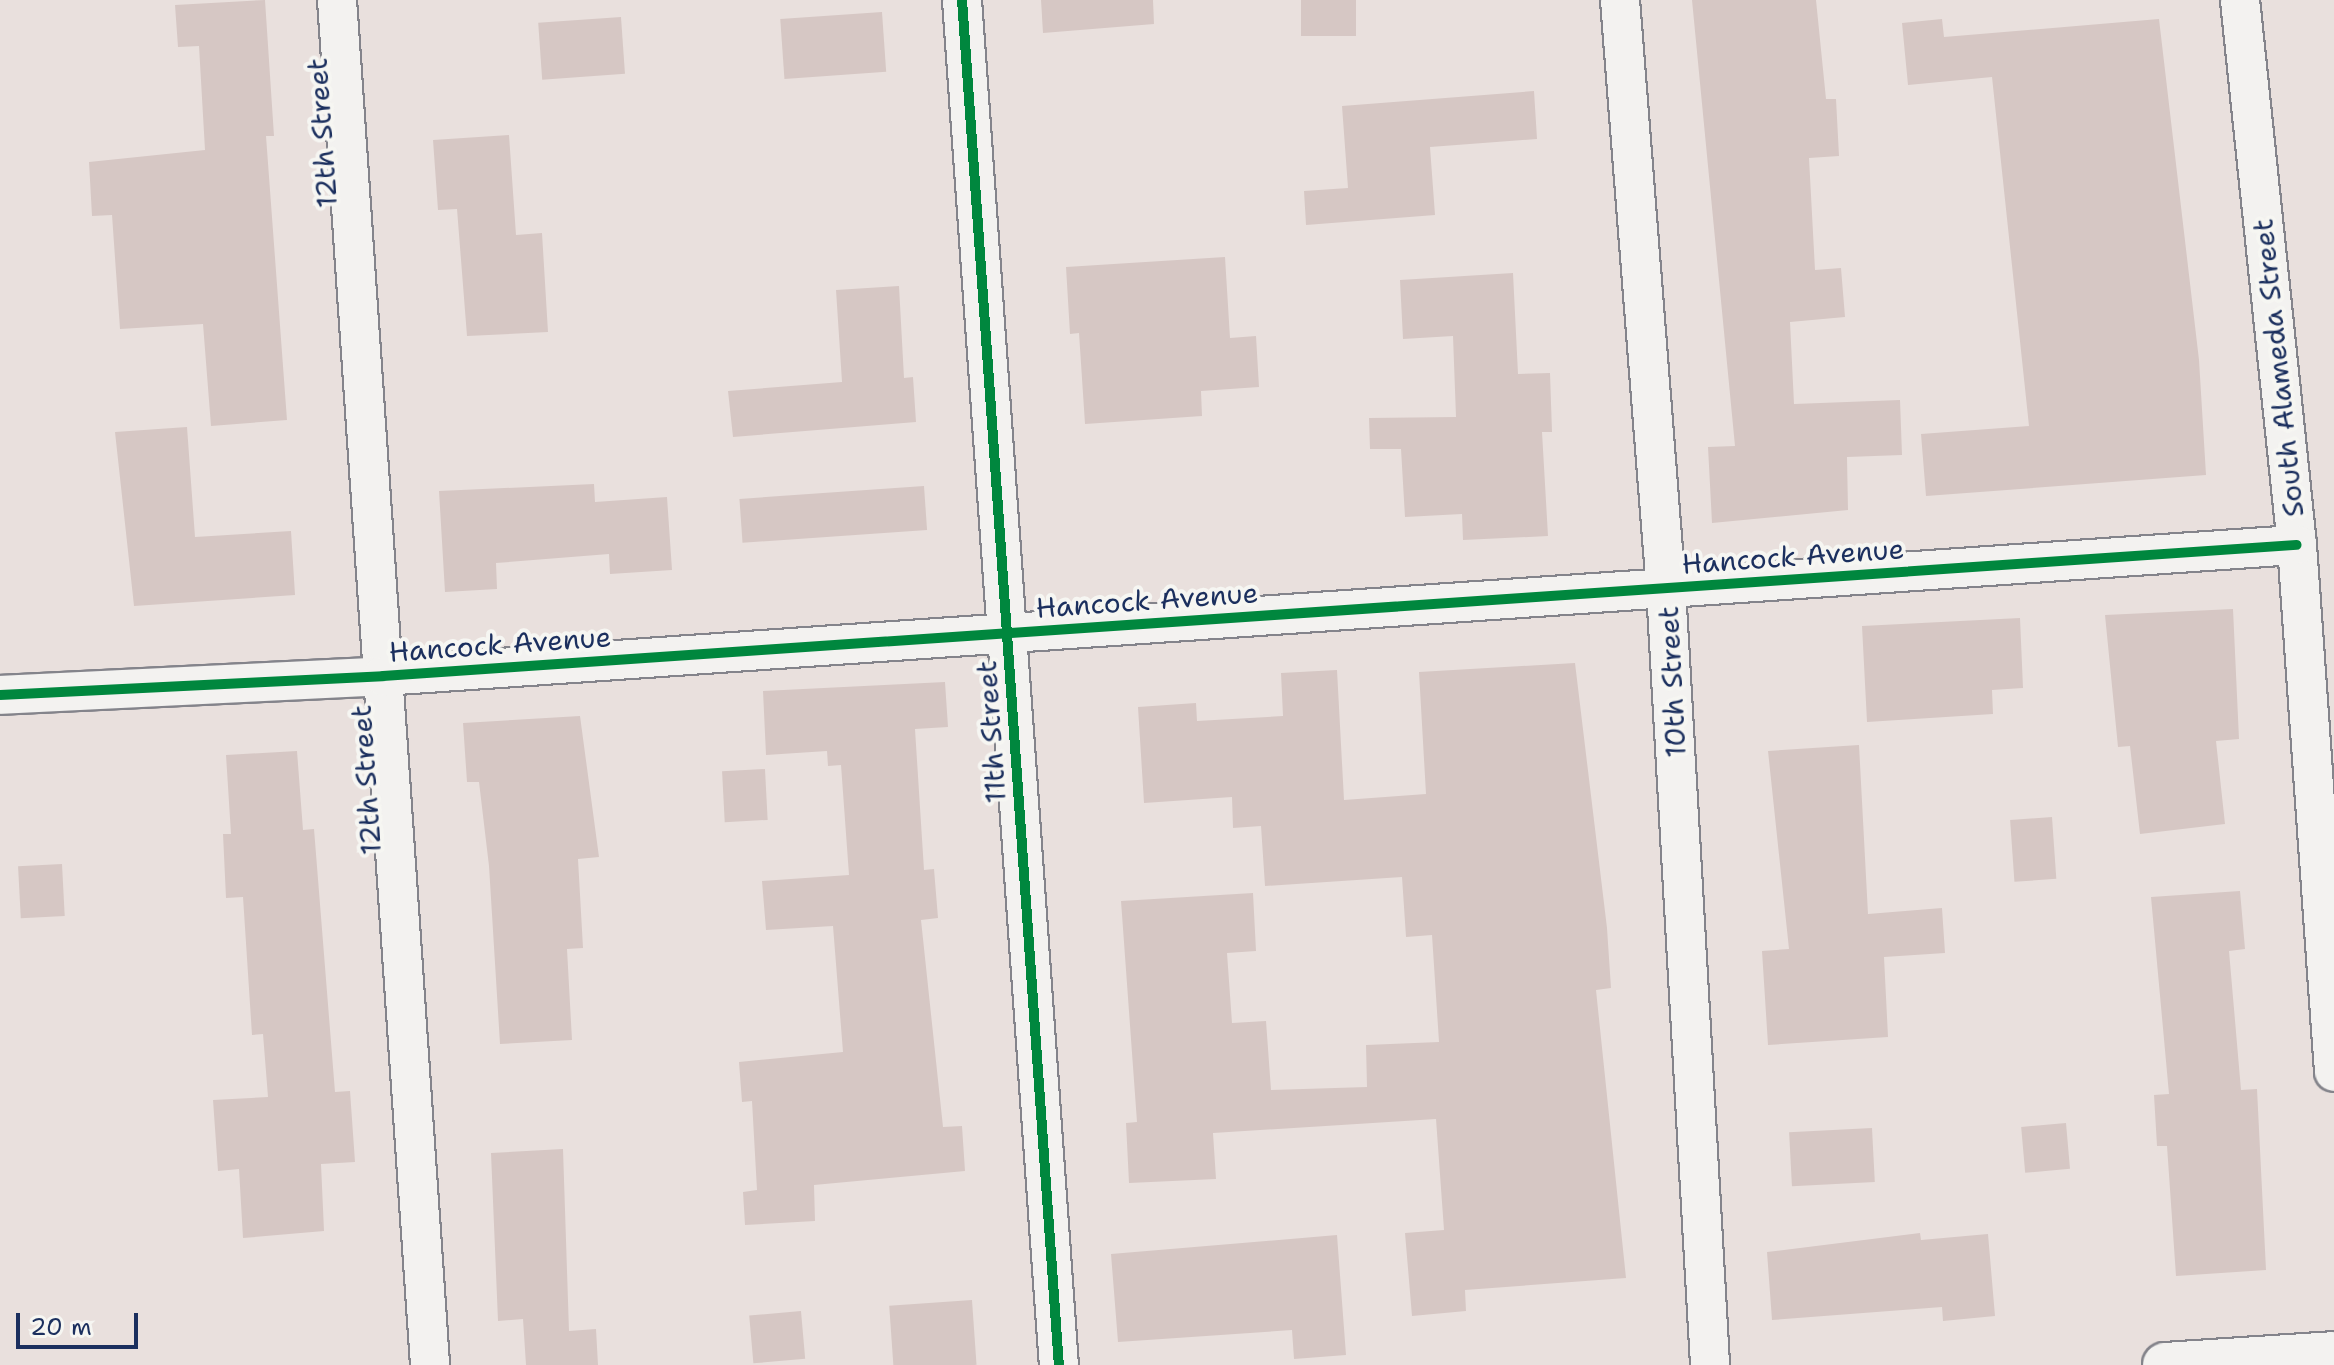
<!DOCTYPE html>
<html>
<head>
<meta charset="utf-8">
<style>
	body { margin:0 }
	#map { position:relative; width:2334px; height:1365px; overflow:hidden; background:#e9e0dd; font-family:"Shantell Sans",sans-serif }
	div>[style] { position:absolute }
	.building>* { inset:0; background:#d6c7c4; transform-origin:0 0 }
	.roads { filter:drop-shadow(2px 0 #84848b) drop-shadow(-2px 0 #84848b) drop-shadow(0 2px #84848b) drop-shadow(0 -2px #84848b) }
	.minor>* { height:38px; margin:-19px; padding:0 19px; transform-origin:19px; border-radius:19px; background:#f3f2f0 }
	.tertiary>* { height:44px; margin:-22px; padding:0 22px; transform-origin:22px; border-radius:22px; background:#f3f2f0 }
	.cycleway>* { height:10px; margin:-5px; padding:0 5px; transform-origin:5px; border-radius:5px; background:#00873e }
	span { translate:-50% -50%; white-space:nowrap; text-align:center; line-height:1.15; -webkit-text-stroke:8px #f6f6f2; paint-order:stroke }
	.street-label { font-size:28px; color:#1b2f5e }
	.scale { position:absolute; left:16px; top:1313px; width:122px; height:36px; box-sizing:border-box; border:4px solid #1b2f5e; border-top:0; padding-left:10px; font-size:24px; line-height:28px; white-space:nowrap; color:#1b2f5e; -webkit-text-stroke:6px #f6f6f2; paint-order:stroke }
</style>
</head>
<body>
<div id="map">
	<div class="building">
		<div style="clip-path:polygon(265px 0,274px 136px,266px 136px,287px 420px,211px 426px,203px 324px,120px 329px,112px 215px,92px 216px,89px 162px,205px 150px,199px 46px,178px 47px,175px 5px)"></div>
		<div style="clip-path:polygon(1041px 0,1153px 0,1154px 24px,1043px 33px)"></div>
		<div style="left:1301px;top:0;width:55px;height:36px"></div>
		<div style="clip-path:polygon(1692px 0,1816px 0,1826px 99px,1836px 99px,1839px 156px,1809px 158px,1815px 270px,1841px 268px,1845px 317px,1790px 322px,1794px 404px,1900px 400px,1902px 455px,1847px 457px,1848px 510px,1712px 523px,1708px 447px,1735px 446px)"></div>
		<div style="left:882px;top:12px;width:60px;height:102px;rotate:86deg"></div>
		<div style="left:621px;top:17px;width:57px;height:83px;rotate:86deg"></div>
		<div style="clip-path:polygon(1942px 19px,1944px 37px,2159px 19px,2199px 360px,2206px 475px,1926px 496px,1921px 434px,2029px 426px,1992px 77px,1908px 85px,1902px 23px)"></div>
		<div style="clip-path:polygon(1534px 91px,1537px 139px,1430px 147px,1435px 215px,1306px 225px,1304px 191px,1348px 188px,1342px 106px)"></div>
		<div style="clip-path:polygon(509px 135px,516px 235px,542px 233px,548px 332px,467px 336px,457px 209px,438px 210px,433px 140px)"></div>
		<div style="clip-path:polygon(1225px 257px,1230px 338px,1256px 336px,1259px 387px,1201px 391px,1202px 416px,1085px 424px,1079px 333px,1070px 334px,1066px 267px)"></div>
		<div style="clip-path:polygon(1513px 273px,1518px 374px,1550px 373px,1552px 432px,1542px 432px,1548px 536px,1463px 540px,1462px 514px,1405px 517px,1401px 449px,1370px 449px,1369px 418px,1456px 417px,1453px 336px,1403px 339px,1400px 280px)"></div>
		<div style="clip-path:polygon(899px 286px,904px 378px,913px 377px,916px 422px,733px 437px,728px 391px,842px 382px,836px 290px)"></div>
		<div style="clip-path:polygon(187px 427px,195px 537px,291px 531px,295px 595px,134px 606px,115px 432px)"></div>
		<div style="clip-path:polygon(594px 484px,595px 502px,667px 497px,672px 570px,610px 574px,609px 554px,496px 563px,497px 589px,445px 592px,439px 491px)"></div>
		<div style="left:924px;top:486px;width:44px;height:185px;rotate:86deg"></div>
		<div style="clip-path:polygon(2233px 609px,2239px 739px,2216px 741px,2225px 824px,2140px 834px,2130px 746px,2118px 747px,2105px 615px)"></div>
		<div style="clip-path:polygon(2020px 618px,2023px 688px,1992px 690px,1993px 714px,1867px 722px,1862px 626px)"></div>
		<div style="clip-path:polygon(1575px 663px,1607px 928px,1611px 988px,1596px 990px,1626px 1278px,1465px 1290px,1466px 1311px,1412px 1316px,1405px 1233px,1444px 1230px,1436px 1119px,1213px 1133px,1216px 1179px,1129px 1183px,1126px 1123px,1137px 1122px,1121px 901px,1253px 893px,1256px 951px,1227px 953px,1232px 1023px,1266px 1021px,1271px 1090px,1367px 1087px,1366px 1045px,1439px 1042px,1432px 935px,1406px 937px,1402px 877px,1265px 886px,1261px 826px,1233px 828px,1232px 797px,1144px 803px,1138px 707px,1196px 703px,1197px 721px,1283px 716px,1281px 673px,1337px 670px,1344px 800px,1426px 794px,1419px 672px)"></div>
		<div style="clip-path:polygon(945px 682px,948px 727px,915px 729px,924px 870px,934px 869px,938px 918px,921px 920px,943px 1127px,962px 1126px,965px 1171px,814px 1185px,815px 1221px,745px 1225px,743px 1192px,757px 1190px,752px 1101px,742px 1102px,739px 1062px,843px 1052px,833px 926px,766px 930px,762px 881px,849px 875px,841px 765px,828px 766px,827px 751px,766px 755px,763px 691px)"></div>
		<div style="clip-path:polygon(580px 716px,599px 857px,578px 859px,583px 948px,567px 949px,572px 1040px,500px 1044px,489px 866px,479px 782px,467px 782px,463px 723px)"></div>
		<div style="clip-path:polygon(1859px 745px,1868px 914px,1942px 908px,1945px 953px,1884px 957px,1888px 1037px,1768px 1045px,1762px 951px,1789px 949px,1768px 751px)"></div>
		<div style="clip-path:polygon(297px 751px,303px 830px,314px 829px,335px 1092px,350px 1091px,355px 1162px,321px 1164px,324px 1231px,243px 1238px,239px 1169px,218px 1171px,213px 1100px,268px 1097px,263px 1034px,252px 1035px,243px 897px,226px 898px,223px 834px,231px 834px,226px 755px)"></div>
		<div style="left:765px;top:769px;width:51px;height:43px;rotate:87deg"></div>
		<div style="left:2052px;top:817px;width:62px;height:42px;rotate:86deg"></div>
		<div style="left:62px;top:864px;width:52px;height:44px;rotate:87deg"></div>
		<div style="clip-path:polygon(2240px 891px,2245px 949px,2229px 951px,2241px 1090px,2257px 1089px,2266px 1270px,2176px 1276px,2167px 1146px,2157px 1146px,2154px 1095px,2169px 1094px,2151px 897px)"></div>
		<div style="left:2066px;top:1123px;width:46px;height:45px;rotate:85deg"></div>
		<div style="left:1872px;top:1128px;width:54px;height:83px;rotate:87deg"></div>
		<div style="clip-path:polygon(563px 1149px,569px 1331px,596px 1329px,598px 1365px,526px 1365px,523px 1319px,498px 1321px,491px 1153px)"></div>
		<div style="clip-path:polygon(1920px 1233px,1921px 1240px,1988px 1234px,1995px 1316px,1943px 1321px,1942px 1307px,1772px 1320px,1767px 1252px)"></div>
		<div style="clip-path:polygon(1337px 1235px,1346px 1355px,1294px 1359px,1292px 1330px,1118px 1342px,1111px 1254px)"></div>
		<div style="left:972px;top:1300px;width:65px;height:83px;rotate:86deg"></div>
		<div style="left:801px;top:1311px;width:48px;height:52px;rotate:85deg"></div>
	</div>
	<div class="roads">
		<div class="minor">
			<div style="left:337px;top:0;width:1368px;rotate:86.1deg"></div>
			<div style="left:962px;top:0;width:1368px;rotate:85.94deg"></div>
			<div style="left:1620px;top:0;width:591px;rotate:85.53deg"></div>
			<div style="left:1666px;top:589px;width:777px;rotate:86.75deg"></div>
			<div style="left:2240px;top:0;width:548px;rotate:84.03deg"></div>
			<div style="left:2297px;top:545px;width:528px;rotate:85.98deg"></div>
			<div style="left:0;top:695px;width:383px;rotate:-2.8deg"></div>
			<div style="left:383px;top:676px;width:1918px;rotate:-3.92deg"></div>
		</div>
		<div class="tertiary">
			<div style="left:2165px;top:1365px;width:169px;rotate:-3.7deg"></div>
		</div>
	</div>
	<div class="cycleway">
		<div style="left:962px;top:0;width:1368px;rotate:85.94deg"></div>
		<div style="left:0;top:695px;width:383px;rotate:-2.8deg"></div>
		<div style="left:383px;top:676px;width:1918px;rotate:-3.92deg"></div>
	</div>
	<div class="street-label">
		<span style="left:322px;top:133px;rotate:-94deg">12th Street</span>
		<span style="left:2278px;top:368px;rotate:-96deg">South Alameda Street</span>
		<span style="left:1793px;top:556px;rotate:-4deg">Hancock Avenue</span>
		<span style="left:1147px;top:600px;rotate:-4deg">Hancock Avenue</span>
		<span style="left:500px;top:644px;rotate:-4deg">Hancock Avenue</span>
		<span style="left:1672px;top:682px;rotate:-93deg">10th Street</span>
		<span style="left:991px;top:732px;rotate:-94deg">11th Street</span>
		<span style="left:366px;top:780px;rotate:-94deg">12th Street</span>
	</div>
	<div class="scale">20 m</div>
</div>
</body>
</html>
